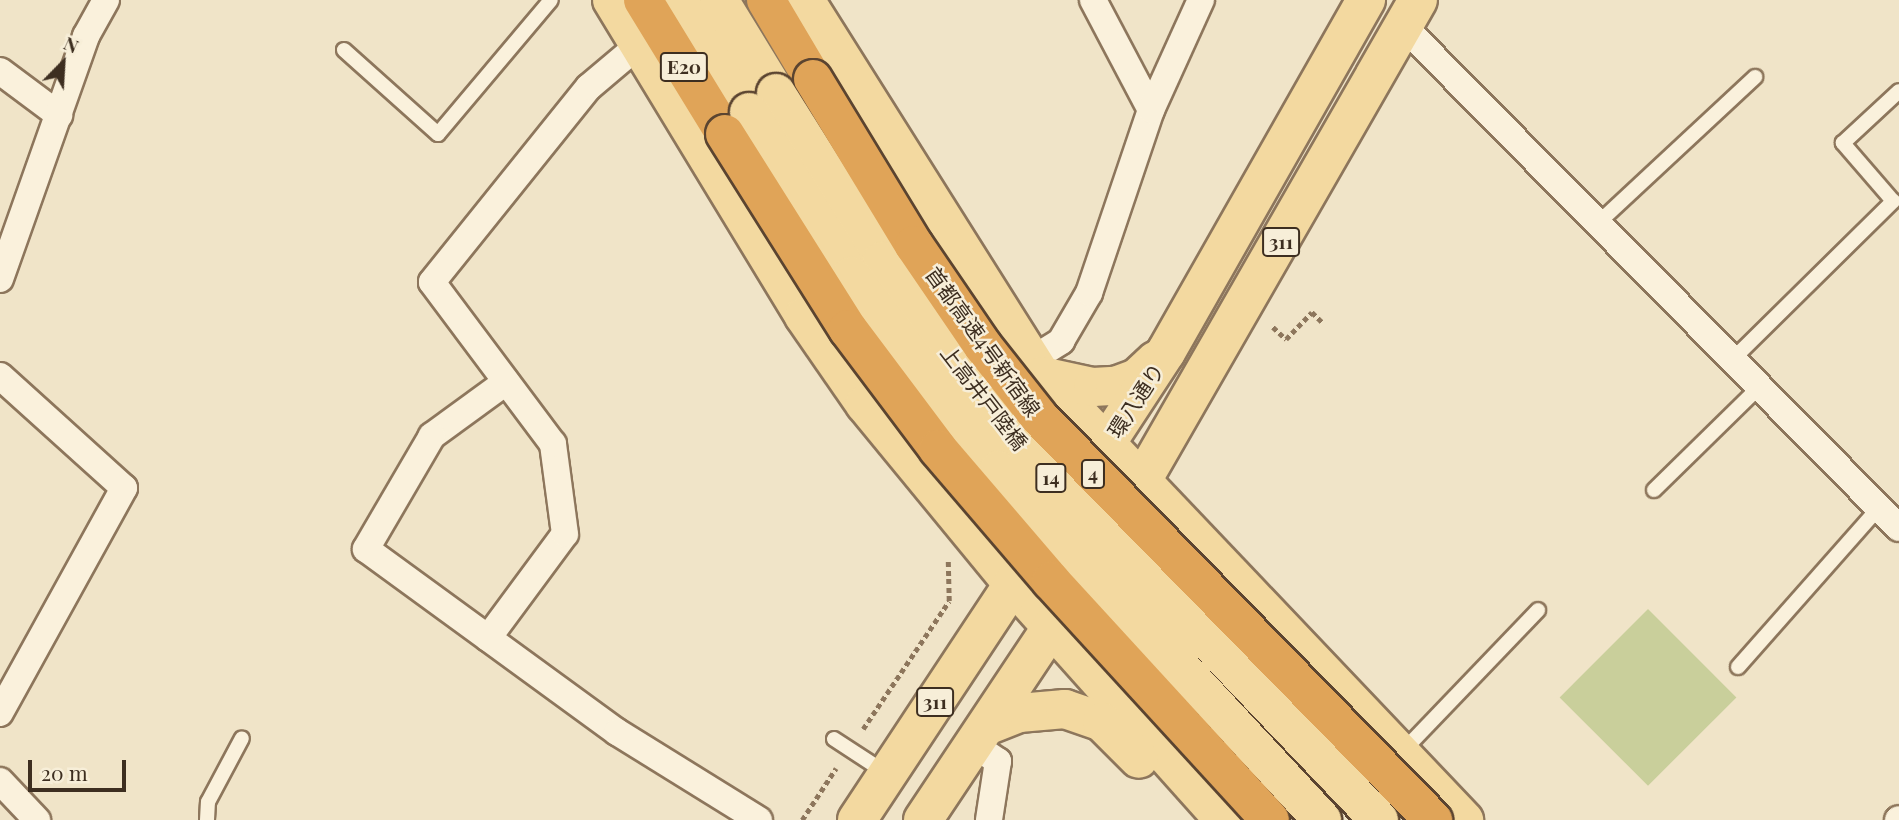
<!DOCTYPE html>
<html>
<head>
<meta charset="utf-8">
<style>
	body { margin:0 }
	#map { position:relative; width:1899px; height:820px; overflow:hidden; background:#f0e4c8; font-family:"Playfair Display","Noto Sans JP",serif }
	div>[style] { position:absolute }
	.green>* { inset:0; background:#c9cf9b; transform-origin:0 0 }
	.path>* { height:4.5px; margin-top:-2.25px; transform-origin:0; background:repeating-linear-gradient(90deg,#8d765c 0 5px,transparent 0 8.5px) }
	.roads { filter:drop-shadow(2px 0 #8d765c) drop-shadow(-2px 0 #8d765c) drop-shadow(0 2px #8d765c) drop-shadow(0 -2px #8d765c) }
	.lane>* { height:14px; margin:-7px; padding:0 7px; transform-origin:7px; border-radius:7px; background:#faf1dc }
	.street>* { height:26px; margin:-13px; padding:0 13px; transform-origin:13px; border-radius:13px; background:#faf1dc }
	.primary>* { height:38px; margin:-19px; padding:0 19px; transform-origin:19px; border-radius:19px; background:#f3d9a0 }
	.highway>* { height:38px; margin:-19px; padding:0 19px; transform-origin:19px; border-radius:19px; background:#e0a458 }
	.bridges { filter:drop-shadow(2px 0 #5b4430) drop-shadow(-2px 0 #5b4430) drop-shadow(0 2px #5b4430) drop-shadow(0 -2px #5b4430) }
	.primary-bridge>* { height:38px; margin:-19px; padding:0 19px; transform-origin:19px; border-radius:19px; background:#f3d9a0 }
	.highway-bridge>* { height:38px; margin:-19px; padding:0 19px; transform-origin:19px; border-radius:19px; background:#e0a458 }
	span { translate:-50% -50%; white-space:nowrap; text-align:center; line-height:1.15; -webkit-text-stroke:5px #f7eed8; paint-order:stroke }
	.shield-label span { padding:2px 5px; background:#f7eed8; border:2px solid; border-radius:5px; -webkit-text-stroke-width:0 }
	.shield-label { font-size:19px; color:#3d2e20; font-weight:700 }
	.street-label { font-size:21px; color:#3d2e20 }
	.north { position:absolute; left:28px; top:28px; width:70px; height:70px; -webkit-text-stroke:5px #f7eed8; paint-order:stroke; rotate:24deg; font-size:19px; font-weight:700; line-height:28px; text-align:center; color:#3d2e20 }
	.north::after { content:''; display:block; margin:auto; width:24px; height:32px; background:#3d2e20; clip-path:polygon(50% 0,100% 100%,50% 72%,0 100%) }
	.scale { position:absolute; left:28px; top:760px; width:98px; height:32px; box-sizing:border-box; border:4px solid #3d2e20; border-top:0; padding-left:9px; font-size:21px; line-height:24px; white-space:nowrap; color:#3d2e20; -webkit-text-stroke:5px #f7eed8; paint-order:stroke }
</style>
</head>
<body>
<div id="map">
	<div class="green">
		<div style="left:1648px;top:609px;width:125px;height:125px;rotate:45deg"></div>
	</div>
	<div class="path">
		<div style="left:1273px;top:327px;width:18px;rotate:43deg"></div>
		<div style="left:1286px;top:339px;width:37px;rotate:-46deg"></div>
		<div style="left:1312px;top:312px;width:14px;rotate:45deg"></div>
		<div style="left:863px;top:729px;width:154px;rotate:-56.1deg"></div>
		<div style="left:949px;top:601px;width:40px;rotate:-91.4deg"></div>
		<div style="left:802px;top:820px;width:62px;rotate:-56.8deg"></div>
	</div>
	<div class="roads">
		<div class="lane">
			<div style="left:344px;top:50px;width:126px;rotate:41.8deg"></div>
			<div style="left:438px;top:134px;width:175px;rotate:-49.9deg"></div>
			<div style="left:1597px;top:224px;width:216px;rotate:-42.9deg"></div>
			<div style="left:1731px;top:361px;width:228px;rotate:-44.6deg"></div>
			<div style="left:1893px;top:201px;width:77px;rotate:-130.8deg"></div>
			<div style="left:1843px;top:143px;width:76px;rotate:-42.9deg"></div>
			<div style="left:1654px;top:490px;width:146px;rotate:-44.4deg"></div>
			<div style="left:1738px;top:667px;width:211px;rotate:-48.5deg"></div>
			<div style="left:834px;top:739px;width:62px;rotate:33.2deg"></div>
			<div style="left:1401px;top:753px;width:198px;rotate:-46.2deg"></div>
			<div style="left:207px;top:820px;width:18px;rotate:-87deg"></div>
			<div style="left:208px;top:802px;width:72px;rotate:-62deg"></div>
		</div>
		<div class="street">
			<div style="left:1093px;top:0;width:124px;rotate:62.2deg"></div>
			<div style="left:1404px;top:27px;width:704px;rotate:45.35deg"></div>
			<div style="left:0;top:71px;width:74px;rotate:36.7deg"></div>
			<div style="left:0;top:279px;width:258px;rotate:-70.5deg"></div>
			<div style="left:86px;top:36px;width:41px;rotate:-60.9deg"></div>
			<div style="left:1031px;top:360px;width:36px;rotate:-32deg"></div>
			<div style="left:1061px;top:341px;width:56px;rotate:-59.7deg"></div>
			<div style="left:1089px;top:293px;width:193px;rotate:-71.3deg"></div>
			<div style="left:1151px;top:110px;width:121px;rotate:-65.6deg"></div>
			<div style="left:0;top:376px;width:167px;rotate:42.1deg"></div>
			<div style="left:124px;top:488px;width:257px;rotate:118.9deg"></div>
			<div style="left:506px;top:382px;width:92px;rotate:143.9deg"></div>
			<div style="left:432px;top:436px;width:131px;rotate:120.3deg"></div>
			<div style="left:366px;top:549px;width:311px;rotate:36.1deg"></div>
			<div style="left:617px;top:732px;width:167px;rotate:31.8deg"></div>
			<div style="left:488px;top:638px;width:129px;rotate:-53.5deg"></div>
			<div style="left:565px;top:534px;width:91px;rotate:-97.6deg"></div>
			<div style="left:553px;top:444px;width:202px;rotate:-126.8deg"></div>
			<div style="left:432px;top:282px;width:250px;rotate:-51.2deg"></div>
			<div style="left:589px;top:87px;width:68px;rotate:-40.2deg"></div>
			<div style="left:974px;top:745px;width:29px;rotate:34deg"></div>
			<div style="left:998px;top:761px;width:60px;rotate:98.7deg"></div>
			<div style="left:0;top:781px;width:54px;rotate:46.5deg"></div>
			<div style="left:1898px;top:820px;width:1px;rotate:-45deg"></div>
		</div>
		<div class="primary">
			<div style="left:612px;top:0;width:370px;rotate:58.7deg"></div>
			<div style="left:804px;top:316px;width:107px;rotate:55.3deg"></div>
			<div style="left:865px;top:404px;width:233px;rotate:50.6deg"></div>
			<div style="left:1013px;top:584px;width:317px;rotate:48.2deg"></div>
			<div style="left:678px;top:0;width:133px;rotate:57.6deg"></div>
			<div style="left:719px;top:0;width:109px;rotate:58.5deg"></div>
			<div style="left:805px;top:0;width:444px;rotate:57.8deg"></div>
			<div style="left:1042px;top:376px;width:613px;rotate:46.46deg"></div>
			<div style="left:1042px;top:376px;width:52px;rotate:12.2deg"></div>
			<div style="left:1093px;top:387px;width:22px;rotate:-3deg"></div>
			<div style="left:1115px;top:386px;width:23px;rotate:-20deg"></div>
			<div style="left:1137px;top:378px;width:26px;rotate:-43deg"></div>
			<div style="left:1092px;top:465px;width:135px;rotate:-56.8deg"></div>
			<div style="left:1166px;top:352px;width:405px;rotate:-60.4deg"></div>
			<div style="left:1128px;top:505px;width:582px;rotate:-60.13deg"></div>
			<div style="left:989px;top:725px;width:32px;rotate:-22deg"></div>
			<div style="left:1019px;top:713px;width:46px;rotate:-5deg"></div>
			<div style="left:1065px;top:709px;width:39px;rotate:19deg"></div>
			<div style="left:1102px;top:722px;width:52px;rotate:45deg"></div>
			<div style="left:857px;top:820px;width:306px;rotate:-56.5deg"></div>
			<div style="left:923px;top:820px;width:256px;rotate:-56.3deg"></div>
		</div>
		<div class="highway">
			<div style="left:643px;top:0;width:157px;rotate:58.5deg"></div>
			<div style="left:766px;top:0;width:92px;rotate:59.3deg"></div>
		</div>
	</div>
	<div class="bridges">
		<div class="primary-bridge">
			<div style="left:776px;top:93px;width:199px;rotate:57.8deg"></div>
			<div style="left:882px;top:261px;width:239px;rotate:52.7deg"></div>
			<div style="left:1027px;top:451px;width:510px;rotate:46.35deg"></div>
			<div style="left:749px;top:112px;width:193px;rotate:58.1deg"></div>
			<div style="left:851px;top:276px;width:243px;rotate:52.8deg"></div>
			<div style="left:998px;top:470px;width:477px;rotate:47.2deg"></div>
		</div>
		<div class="highway-bridge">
			<div style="left:813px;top:79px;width:194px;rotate:58.7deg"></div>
			<div style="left:914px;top:245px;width:122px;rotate:55.7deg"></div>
			<div style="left:983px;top:346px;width:90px;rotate:51.7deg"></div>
			<div style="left:1039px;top:417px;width:564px;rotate:45.65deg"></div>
			<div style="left:725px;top:134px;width:231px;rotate:57.8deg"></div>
			<div style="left:848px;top:329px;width:150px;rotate:53.1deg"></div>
			<div style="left:938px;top:449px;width:174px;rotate:49.4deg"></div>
			<div style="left:1051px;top:581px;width:324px;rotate:47.5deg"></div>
		</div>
	</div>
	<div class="shield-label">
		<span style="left:684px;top:67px">E20</span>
		<span style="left:1281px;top:242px">311</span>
		<span style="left:1093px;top:474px">4</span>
		<span style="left:1051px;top:478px">14</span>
		<span style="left:935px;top:702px">311</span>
	</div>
	<div class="street-label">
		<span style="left:984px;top:341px;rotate:54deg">首都高速4号新宿線</span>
		<span style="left:985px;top:397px;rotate:52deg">上高井戸陸橋</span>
		<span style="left:1135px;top:400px;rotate:-57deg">環八通り</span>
	</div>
	<div class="north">N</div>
	<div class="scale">20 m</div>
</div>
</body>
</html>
